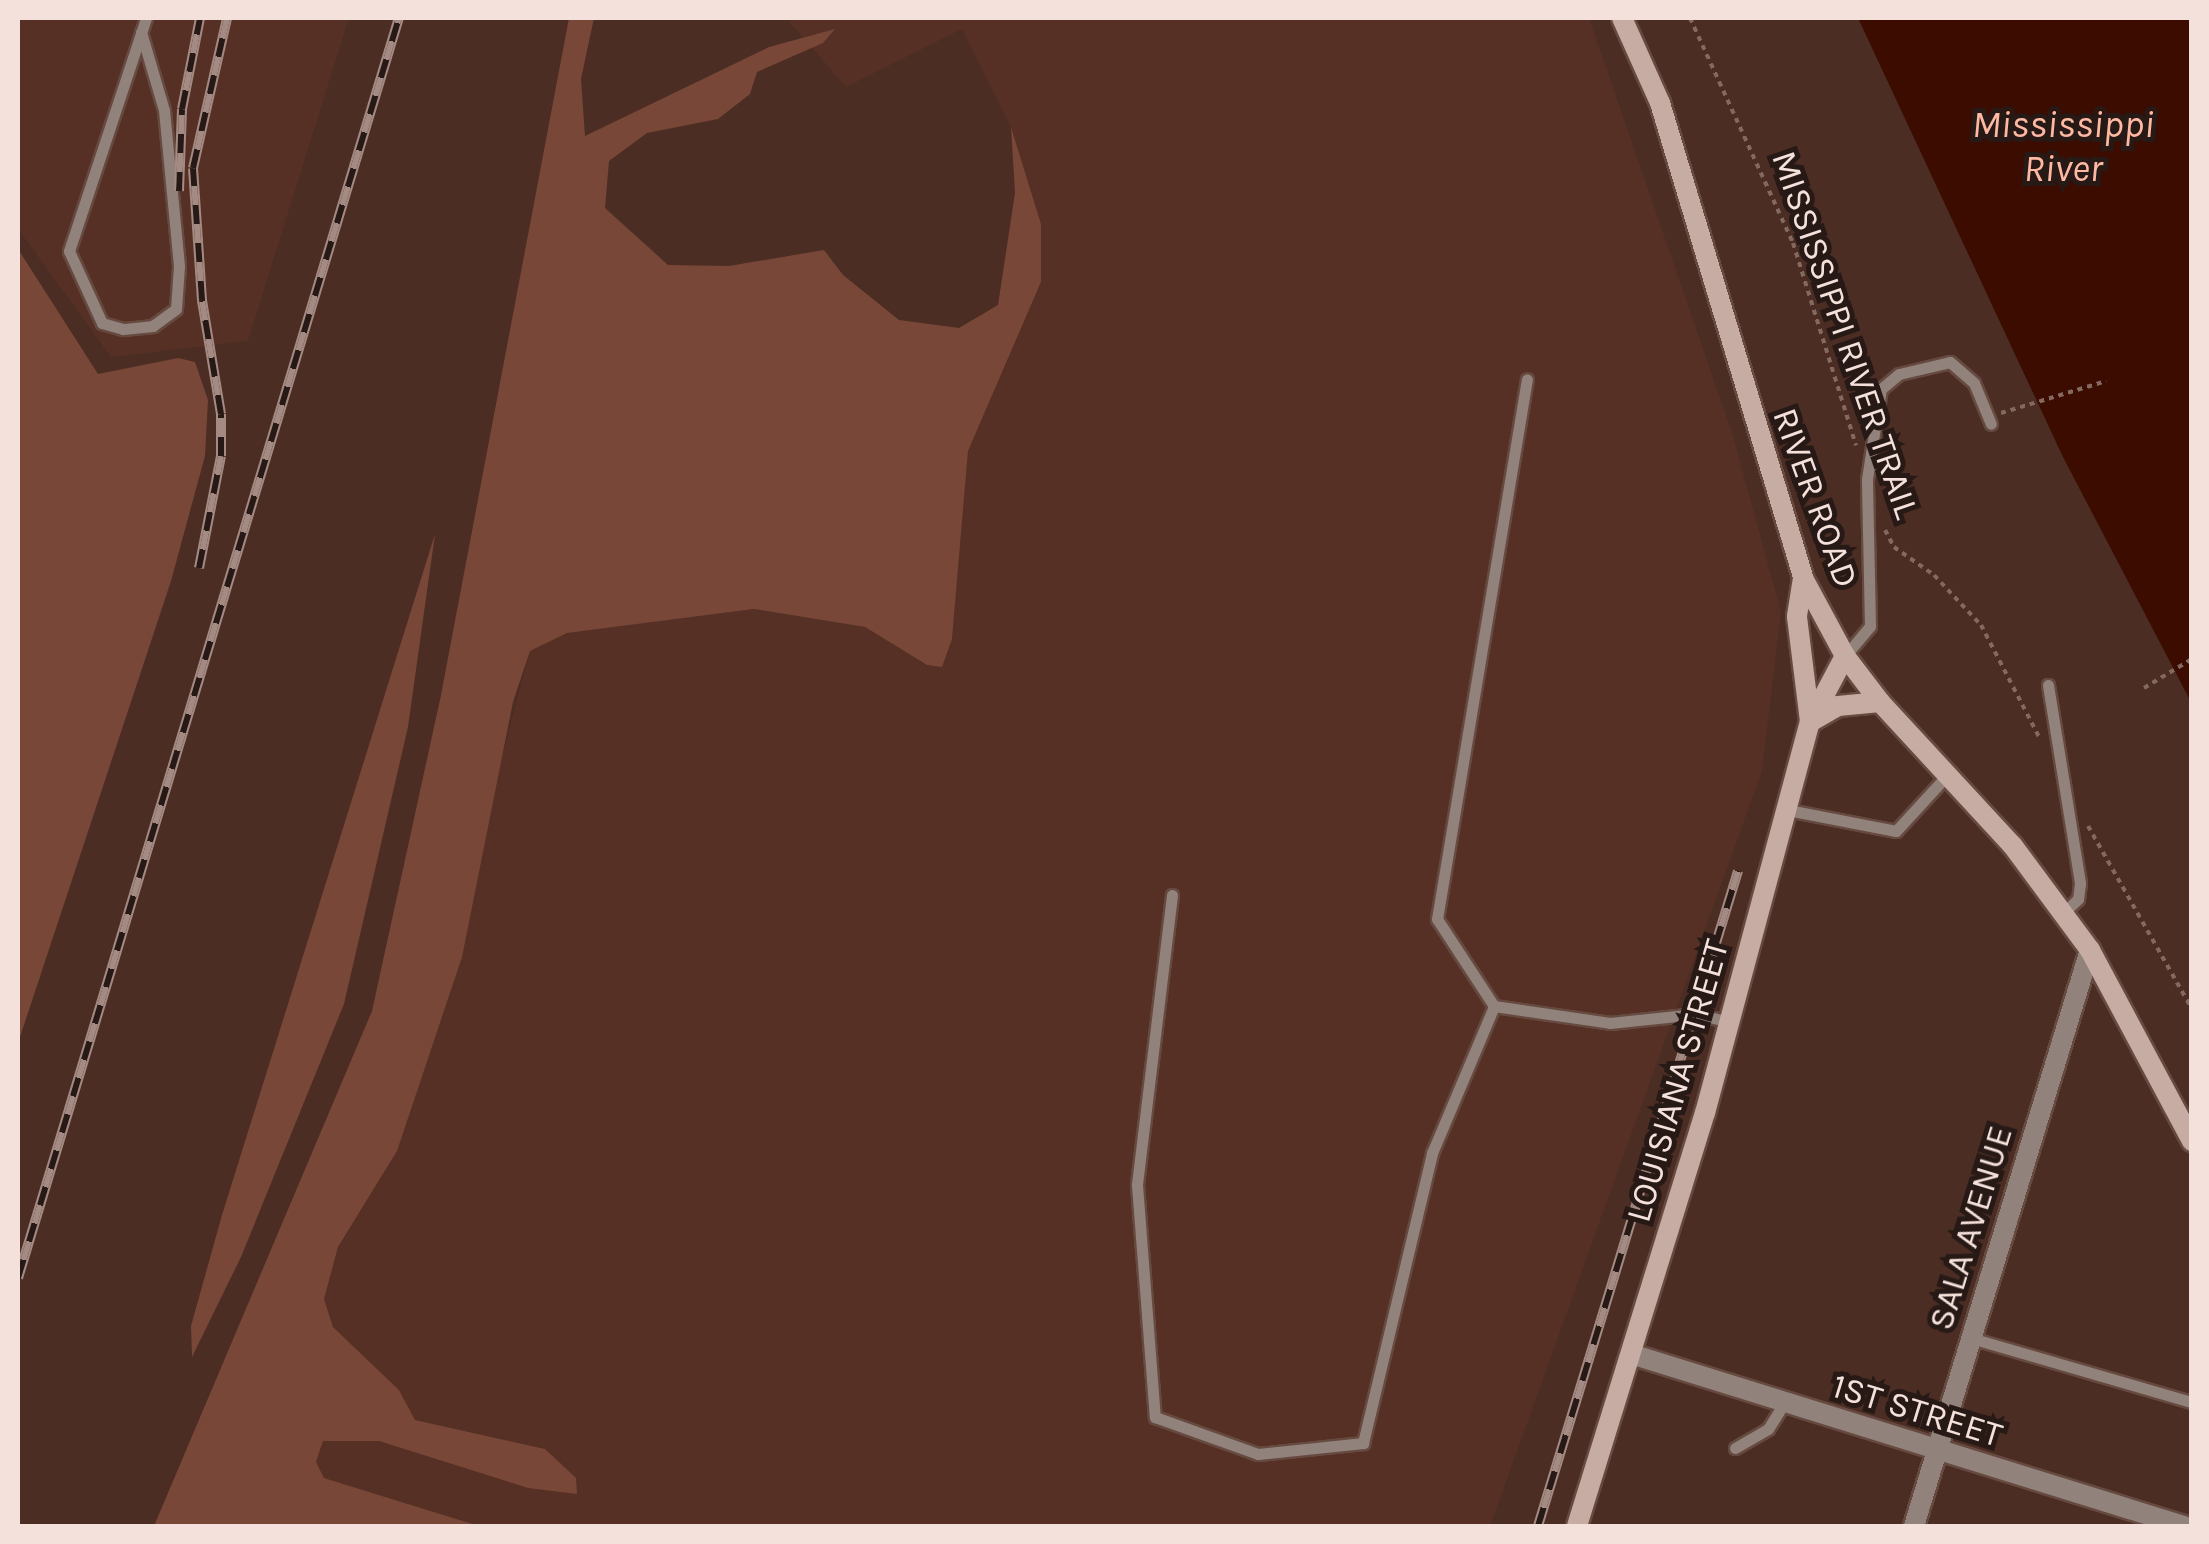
<!DOCTYPE html>
<html>
<head>
<meta charset="utf-8">
<style>
	body { margin:0 }
	#map { position:relative; width:2209px; height:1544px; overflow:hidden; background:#4b2d23; font-family:Karla,sans-serif }
	div>[style] { position:absolute }
	.built>* { inset:0; background:#563024 }
	.green>* { inset:0; background:#784737 }
	.water>* { inset:0; background:#3c0c00 }
	.path>* { height:4px; margin-top:-2px; transform-origin:0; background:repeating-linear-gradient(90deg,#846960 0 5px,transparent 0 10px) }
	.roads { filter:drop-shadow(2px 0 #664a40) drop-shadow(-2px 0 #664a40) drop-shadow(0 2px #664a40) drop-shadow(0 -2px #664a40) }
	.service>* { height:11px; margin:-5.5px; padding:0 5.5px; transform-origin:5.5px; border-radius:5.5px; background:#92827c }
	.minor>* { height:20px; margin:-10px; padding:0 10px; transform-origin:10px; border-radius:10px; background:#92827c }
	.secondary>* { height:20px; margin:-10px; padding:0 10px; transform-origin:10px; border-radius:10px; background:#c7aca4 }
	.rail>* { height:10px; margin-top:-5px; transform-origin:0; background:repeating-linear-gradient(90deg,#271915 0 19px,#a38a82 0 38px); box-sizing:border-box; border-block:2px solid #a38a82 }
	span { translate:-50% -50%; white-space:nowrap; text-align:center; line-height:1.15; -webkit-text-stroke:10px #271915; paint-order:stroke }
	.street-label { font-size:35px; color:#f5e1db }
	.water-label { font-size:38px; color:#ffb9a3; font-style:italic }
	.frame { position:absolute; inset:0; border:20px solid #f5e1db; pointer-events:none }
</style>
</head>
<body>
<div id="map">
	<div class="built">
		<div style="clip-path:polygon(18px 18px,349px 18px,248px 341px,111px 357px,18px 229px)"></div>
		<div style="clip-path:polygon(786px 18px,1589px 18px,1733px 436px,1781px 612px,1762px 771px,1490px 1526px,479px 1526px,324px 1478px,316px 1462px,323px 1441px,379px 1441px,528px 1488px,577px 1493px,545px 1449px,415px 1420px,399px 1390px,333px 1327px,324px 1299px,338px 1247px,397px 1151px,530px 651px,567px 633px,754px 609px,865px 627px,927px 665px,952px 639px,968px 451px,1041px 283px,1041px 224px,1011px 127px,962px 29px,846px 87px)"></div>
	</div>
	<div class="green">
		<div style="clip-path:polygon(569px 18px,594px 18px,581px 79px,585px 136px,769px 47px,835px 29px,823px 43px,757px 72px,750px 94px,718px 119px,647px 133px,609px 161px,605px 208px,668px 265px,729px 266px,824px 250px,843px 275px,899px 320px,959px 328px,998px 305px,1015px 193px,1011px 127px,1041px 224px,1041px 282px,968px 451px,952px 639px,942px 667px,927px 665px,865px 627px,754px 609px,567px 633px,530px 651px,513px 702px,462px 957px,397px 1151px,338px 1247px,324px 1299px,333px 1327px,399px 1390px,415px 1420px,545px 1449px,576px 1478px,577px 1494px,528px 1488px,379px 1441px,323px 1441px,316px 1462px,324px 1478px,479px 1526px,154px 1526px,372px 1011px,441px 695px)"></div>
		<div style="clip-path:polygon(18px 249px,98px 374px,178px 358px,195px 362px,208px 400px,205px 456px,171px 581px,18px 1043px)"></div>
		<div style="clip-path:polygon(435px 534px,408px 727px,344px 1004px,241px 1257px,192px 1357px,191px 1326px,222px 1215px)"></div>
	</div>
	<div class="water">
		<div style="clip-path:polygon(1858px 18px,2191px 18px,2191px 702px,2063px 457px)"></div>
	</div>
	<div class="path">
		<div style="left:1690px;top:18px;width:247px;rotate:65.4deg"></div>
		<div style="left:1793px;top:243px;width:212px;rotate:72.7deg"></div>
		<div style="left:2001px;top:413px;width:110px;rotate:-16.9deg"></div>
		<div style="left:1885px;top:530px;width:19px;rotate:62deg"></div>
		<div style="left:1894px;top:547px;width:49px;rotate:35deg"></div>
		<div style="left:1934px;top:575px;width:69px;rotate:46.8deg"></div>
		<div style="left:1981px;top:625px;width:128px;rotate:62.6deg"></div>
		<div style="left:2144px;top:688px;width:56px;rotate:-31.1deg"></div>
		<div style="left:2088px;top:826px;width:210px;rotate:60.4deg"></div>
	</div>
	<div class="roads">
		<div class="service">
			<div style="left:141px;top:32px;width:81px;rotate:73.6deg"></div>
			<div style="left:164px;top:110px;width:157px;rotate:84.5deg"></div>
			<div style="left:179px;top:266px;width:43px;rotate:94deg"></div>
			<div style="left:176px;top:309px;width:29px;rotate:144deg"></div>
			<div style="left:153px;top:326px;width:30px;rotate:174deg"></div>
			<div style="left:123px;top:329px;width:22px;rotate:-164deg"></div>
			<div style="left:102px;top:323px;width:79px;rotate:-114.6deg"></div>
			<div style="left:69px;top:251px;width:245px;rotate:-71.7deg"></div>
			<div style="left:1845px;top:656px;width:39px;rotate:-50deg"></div>
			<div style="left:1870px;top:626px;width:147px;rotate:-91.2deg"></div>
			<div style="left:1867px;top:479px;width:91px;rotate:-81.2deg"></div>
			<div style="left:1881px;top:389px;width:23px;rotate:-40deg"></div>
			<div style="left:1899px;top:374px;width:52px;rotate:-13.2deg"></div>
			<div style="left:1950px;top:362px;width:32px;rotate:41deg"></div>
			<div style="left:1974px;top:383px;width:44px;rotate:67.5deg"></div>
			<div style="left:2048px;top:685px;width:201px;rotate:80.8deg"></div>
			<div style="left:2080px;top:883px;width:16px;rotate:97deg"></div>
			<div style="left:2078px;top:899px;width:19px;rotate:137deg"></div>
			<div style="left:1788px;top:810px;width:110px;rotate:11deg"></div>
			<div style="left:1896px;top:831px;width:80px;rotate:-47.5deg"></div>
			<div style="left:1172px;top:895px;width:292px;rotate:96.9deg"></div>
			<div style="left:1137px;top:1185px;width:233px;rotate:85.6deg"></div>
			<div style="left:1155px;top:1417px;width:109px;rotate:19.8deg"></div>
			<div style="left:1258px;top:1454px;width:106px;rotate:-6deg"></div>
			<div style="left:1363px;top:1443px;width:298px;rotate:-76.6deg"></div>
			<div style="left:1432px;top:1153px;width:160px;rotate:-67.1deg"></div>
			<div style="left:1494px;top:1006px;width:117px;rotate:8.3deg"></div>
			<div style="left:1610px;top:1023px;width:86px;rotate:-6deg"></div>
			<div style="left:1696px;top:1014px;width:35px;rotate:13deg"></div>
			<div style="left:1494px;top:1006px;width:104px;rotate:-123.2deg"></div>
			<div style="left:1437px;top:919px;width:547px;rotate:-80.54deg"></div>
			<div style="left:1971px;top:1338px;width:230px;rotate:16.2deg"></div>
			<div style="left:1735px;top:1448px;width:38px;rotate:-30deg"></div>
			<div style="left:1768px;top:1429px;width:31px;rotate:-58deg"></div>
		</div>
		<div class="minor">
			<div style="left:1631px;top:1354px;width:579px;rotate:17.28deg"></div>
			<div style="left:1914px;top:1526px;width:602px;rotate:-73.01deg"></div>
		</div>
		<div class="secondary">
			<div style="left:1622px;top:18px;width:93px;rotate:65.9deg"></div>
			<div style="left:1660px;top:103px;width:496px;rotate:73.2deg"></div>
			<div style="left:1803px;top:578px;width:89px;rotate:61.7deg"></div>
			<div style="left:1845px;top:656px;width:58px;rotate:52.7deg"></div>
			<div style="left:1880px;top:702px;width:196px;rotate:47.3deg"></div>
			<div style="left:2013px;top:846px;width:129px;rotate:53.5deg"></div>
			<div style="left:2090px;top:950px;width:217px;rotate:61.9deg"></div>
			<div style="left:1803px;top:578px;width:39px;rotate:99deg"></div>
			<div style="left:1797px;top:617px;width:106px;rotate:82.9deg"></div>
			<div style="left:1810px;top:722px;width:32px;rotate:-30deg"></div>
			<div style="left:1838px;top:706px;width:42px;rotate:-5.4deg"></div>
			<div style="left:1577px;top:1526px;width:432px;rotate:-72.8deg"></div>
			<div style="left:1705px;top:1113px;width:405px;rotate:-75deg"></div>
			<div style="left:1810px;top:722px;width:75px;rotate:-62.1deg"></div>
		</div>
	</div>
	<div class="rail">
		<div style="left:179px;top:191px;width:82px;rotate:-87.9deg"></div>
		<div style="left:182px;top:109px;width:93px;rotate:-78.8deg"></div>
		<div style="left:199px;top:568px;width:114px;rotate:-78.9deg"></div>
		<div style="left:221px;top:456px;width:42px;rotate:-90deg"></div>
		<div style="left:221px;top:414px;width:116px;rotate:-99.5deg"></div>
		<div style="left:202px;top:300px;width:132px;rotate:-93.9deg"></div>
		<div style="left:193px;top:168px;width:154px;rotate:-77.2deg"></div>
		<div style="left:18px;top:1278px;width:1316px;rotate:-73.18deg"></div>
		<div style="left:1538px;top:1526px;width:685px;rotate:-73.02deg"></div>
	</div>
	<div class="street-label">
		<span style="left:1845px;top:335px;rotate:71deg">MISSISSIPPI RIVER TRAIL</span>
		<span style="left:1815px;top:498px;rotate:70deg">RIVER ROAD</span>
		<span style="left:1678px;top:1081px;rotate:-74deg">LOUISIANA STREET</span>
		<span style="left:1971px;top:1228px;rotate:-73deg">SALA AVENUE</span>
		<span style="left:1917px;top:1411px;rotate:17deg">1ST STREET</span>
	</div>
	<div class="water-label">
		<span style="left:2063px;top:147px">Mississippi<br>River</span>
	</div>
	<div class="frame"></div>
</div>
</body>
</html>
